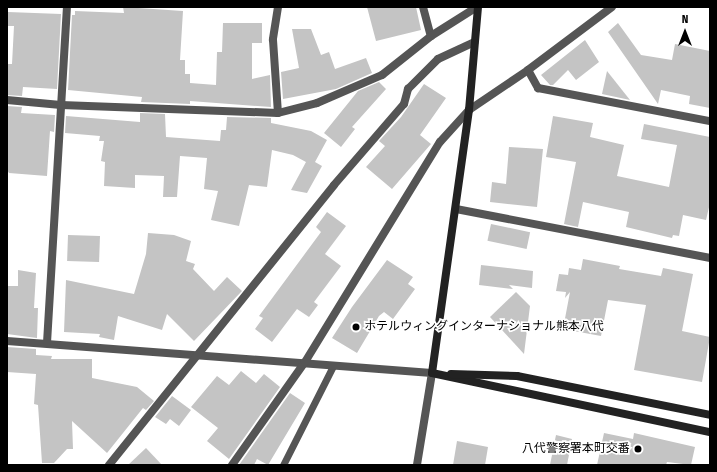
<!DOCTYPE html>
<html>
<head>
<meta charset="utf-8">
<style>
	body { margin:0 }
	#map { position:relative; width:717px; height:472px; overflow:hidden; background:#fff; font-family:"Fira Sans Condensed","Noto Sans JP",sans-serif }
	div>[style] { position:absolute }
	.building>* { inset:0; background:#c4c4c4; transform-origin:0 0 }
	.lane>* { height:7px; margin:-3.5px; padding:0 3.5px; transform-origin:3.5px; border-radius:3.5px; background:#555 }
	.street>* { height:8px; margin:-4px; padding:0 4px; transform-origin:4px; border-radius:4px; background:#555 }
	.secondary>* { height:8px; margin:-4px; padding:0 4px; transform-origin:4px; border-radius:4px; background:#222 }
	.dots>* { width:11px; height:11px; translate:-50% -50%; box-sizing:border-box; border:2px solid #fff; border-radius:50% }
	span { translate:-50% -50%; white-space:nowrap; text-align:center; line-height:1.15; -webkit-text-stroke:3.5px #fff; paint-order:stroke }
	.poi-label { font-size:12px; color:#000 }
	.left { translate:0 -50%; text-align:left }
	.right { translate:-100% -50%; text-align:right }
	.frame { position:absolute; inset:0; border:8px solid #000; pointer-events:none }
	.north { position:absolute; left:665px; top:12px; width:40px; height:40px; -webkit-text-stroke:3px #fff; paint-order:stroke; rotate:0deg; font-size:11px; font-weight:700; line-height:16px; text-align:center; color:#000 }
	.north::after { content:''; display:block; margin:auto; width:14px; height:18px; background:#000; clip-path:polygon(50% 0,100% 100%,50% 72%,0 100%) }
</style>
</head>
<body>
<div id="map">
	<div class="building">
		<div style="clip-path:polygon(123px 7px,183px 11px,180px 60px,185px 60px,185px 74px,190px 74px,190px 83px,216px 85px,217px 52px,222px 52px,223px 23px,262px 23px,262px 43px,252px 43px,252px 79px,270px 75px,271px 107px,190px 101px,190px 104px,141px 102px,142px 97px,68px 90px,72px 15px,75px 15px,75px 11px,124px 13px)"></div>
		<div style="clip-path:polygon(367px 7px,416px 7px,421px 30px,376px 41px)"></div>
		<div style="clip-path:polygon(8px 12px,61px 14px,57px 89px,23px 87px,22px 96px,7px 95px,7px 64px,12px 64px,14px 26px,7px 26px)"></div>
		<div style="clip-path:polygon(618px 23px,641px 55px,672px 60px,675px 44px,710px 51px,710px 108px,689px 104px,690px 96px,661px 90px,658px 104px,608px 32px)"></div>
		<div style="clip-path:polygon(292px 29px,311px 29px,321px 55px,329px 52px,335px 69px,366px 58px,372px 73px,336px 89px,283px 99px,281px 72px,299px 68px)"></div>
		<div style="clip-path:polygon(585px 40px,599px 62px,576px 80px,568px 70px,553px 85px,550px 85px,541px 75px)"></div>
		<div style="clip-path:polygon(607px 71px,630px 100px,602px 94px)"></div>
		<div style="clip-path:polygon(379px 82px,386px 89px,352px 127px,355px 129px,341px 147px,324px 133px,358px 91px)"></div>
		<div style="clip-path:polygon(424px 84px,446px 98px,420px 135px,431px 144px,392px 189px,366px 167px,385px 146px,379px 141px,401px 117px)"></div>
		<div style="clip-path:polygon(7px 106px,22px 107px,21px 113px,55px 115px,54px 132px,50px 131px,47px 176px,9px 173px,7px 170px)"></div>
		<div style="clip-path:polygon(140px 113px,165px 114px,166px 137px,220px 141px,221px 130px,226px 130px,227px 117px,271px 118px,271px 123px,311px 131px,327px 140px,315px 162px,322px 166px,307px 193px,291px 190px,306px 162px,293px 155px,272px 150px,267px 187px,249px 185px,239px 226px,211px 220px,218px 191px,204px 189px,207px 158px,180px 156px,177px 197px,163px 197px,164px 176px,135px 175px,135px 188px,104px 186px,105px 162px,101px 161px,104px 141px,99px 141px,100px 136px,65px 133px,66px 116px,140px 122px)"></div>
		<div style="clip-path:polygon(553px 116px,593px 123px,590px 137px,624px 145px,617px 176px,669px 187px,677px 145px,641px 139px,644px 124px,710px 137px,710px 203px,706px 220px,683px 215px,679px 236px,673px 235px,672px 238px,626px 227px,629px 212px,583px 202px,578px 227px,564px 224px,576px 162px,546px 157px)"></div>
		<div style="clip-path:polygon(509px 147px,543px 149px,537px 207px,490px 202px,492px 182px,506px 184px)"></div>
		<div style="clip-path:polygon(327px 212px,346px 226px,325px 254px,341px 266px,314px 302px,318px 305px,309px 317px,297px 309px,272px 342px,255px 329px,263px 318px,259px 316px,321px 232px,316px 227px)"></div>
		<div style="left:491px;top:224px;width:40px;height:17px;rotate:12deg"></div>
		<div style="clip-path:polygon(148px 233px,174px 235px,191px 241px,186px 261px,195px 264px,193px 269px,214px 291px,227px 277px,242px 291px,194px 341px,167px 314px,162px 330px,118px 316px,114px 340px,99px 337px,100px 334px,64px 332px,66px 280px,134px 294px,146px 254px)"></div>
		<div style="left:68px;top:235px;width:32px;height:26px;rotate:2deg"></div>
		<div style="clip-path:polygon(583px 259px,620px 266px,619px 269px,661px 276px,663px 268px,693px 274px,682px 331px,710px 337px,702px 382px,634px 370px,646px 305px,608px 300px,601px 336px,563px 329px,570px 292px,565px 298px,566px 292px,556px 291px,559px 274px,568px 275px,569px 268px,581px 270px)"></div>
		<div style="clip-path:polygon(387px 260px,413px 277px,408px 284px,415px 289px,393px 319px,384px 312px,379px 316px,357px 353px,332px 338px,352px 307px)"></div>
		<div style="clip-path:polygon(481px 265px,533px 271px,532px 288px,509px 285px,513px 289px,479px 285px)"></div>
		<div style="clip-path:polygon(18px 270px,36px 273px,34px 308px,38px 308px,37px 338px,7px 334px,7px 286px,18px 286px)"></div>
		<div style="clip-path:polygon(516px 292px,530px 306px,524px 354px,490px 317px)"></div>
		<div style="clip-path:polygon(7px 347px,36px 349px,36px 355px,52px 356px,51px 359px,92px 359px,92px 378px,137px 387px,154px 401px,146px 410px,143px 408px,107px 453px,72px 421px,73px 449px,67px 449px,54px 463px,42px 463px,38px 405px,34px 404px,36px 374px,7px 372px)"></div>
		<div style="clip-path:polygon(241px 371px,256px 383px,264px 374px,280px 387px,229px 459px,207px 441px,218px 428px,191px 407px,217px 376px,229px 385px)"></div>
		<div style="clip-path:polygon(290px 393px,305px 403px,268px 465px,257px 459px,254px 465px,239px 465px)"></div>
		<div style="clip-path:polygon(172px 396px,191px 410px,179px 426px,170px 419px,166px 424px,155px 417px)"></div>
		<div style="clip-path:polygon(604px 433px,633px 439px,634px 433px,695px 447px,691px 465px,667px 462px,666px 465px,597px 465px)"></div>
		<div style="clip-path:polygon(556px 435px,572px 439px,567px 465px,550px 465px)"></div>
		<div style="clip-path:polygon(457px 441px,488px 447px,485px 465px,453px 465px)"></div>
		<div style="clip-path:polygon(146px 448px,162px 465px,128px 465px)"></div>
	</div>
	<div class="lane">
		<div style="left:283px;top:465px;width:111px;rotate:-63.2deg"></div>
	</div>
	<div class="street">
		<div style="left:278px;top:7px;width:33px;rotate:99deg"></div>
		<div style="left:273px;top:40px;width:73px;rotate:86.1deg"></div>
		<div style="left:423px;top:7px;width:30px;rotate:75deg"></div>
		<div style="left:528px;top:70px;width:21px;rotate:61deg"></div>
		<div style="left:538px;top:88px;width:175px;rotate:10.9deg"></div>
		<div style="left:7px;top:100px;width:54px;rotate:5.3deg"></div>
		<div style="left:61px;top:105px;width:217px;rotate:2.1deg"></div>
		<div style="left:278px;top:113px;width:40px;rotate:-14.4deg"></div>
		<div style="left:317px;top:103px;width:71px;rotate:-23.3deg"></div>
		<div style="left:382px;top:75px;width:63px;rotate:-38.5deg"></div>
		<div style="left:431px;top:36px;width:54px;rotate:-32.2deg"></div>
		<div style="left:456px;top:209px;width:259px;rotate:10.9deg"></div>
		<div style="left:7px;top:341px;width:426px;rotate:4.3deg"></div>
		<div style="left:432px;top:373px;width:93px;rotate:99.3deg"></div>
		<div style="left:47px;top:343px;width:337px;rotate:-86.6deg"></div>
		<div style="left:109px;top:465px;width:359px;rotate:-51.2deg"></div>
		<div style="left:334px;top:185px;width:107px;rotate:-49.2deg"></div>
		<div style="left:404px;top:104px;width:16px;rotate:-75deg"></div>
		<div style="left:408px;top:89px;width:42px;rotate:-45deg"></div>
		<div style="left:438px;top:59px;width:40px;rotate:-25deg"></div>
		<div style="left:232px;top:465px;width:126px;rotate:-54.7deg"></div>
		<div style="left:305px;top:362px;width:258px;rotate:-58.5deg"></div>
		<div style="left:440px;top:142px;width:43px;rotate:-47.8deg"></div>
		<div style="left:469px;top:110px;width:71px;rotate:-34.1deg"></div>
		<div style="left:528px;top:70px;width:105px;rotate:-36.9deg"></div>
	</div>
	<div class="secondary">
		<div style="left:432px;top:373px;width:266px;rotate:-82deg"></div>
		<div style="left:469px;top:110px;width:103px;rotate:-85deg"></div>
		<div style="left:432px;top:373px;width:284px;rotate:12deg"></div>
		<div style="left:451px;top:374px;width:66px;rotate:1.7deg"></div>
		<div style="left:517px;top:376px;width:197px;rotate:11.4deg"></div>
	</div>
	<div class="dots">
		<div style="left:356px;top:327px;background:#000"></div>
		<div style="left:638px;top:449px;background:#000"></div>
	</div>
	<div class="poi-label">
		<span class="left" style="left:364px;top:327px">ホテルウィングインターナショナル熊本八代</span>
		<span class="right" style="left:630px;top:449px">八代警察署本町交番</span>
	</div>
	<div class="frame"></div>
	<div class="north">N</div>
</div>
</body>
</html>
